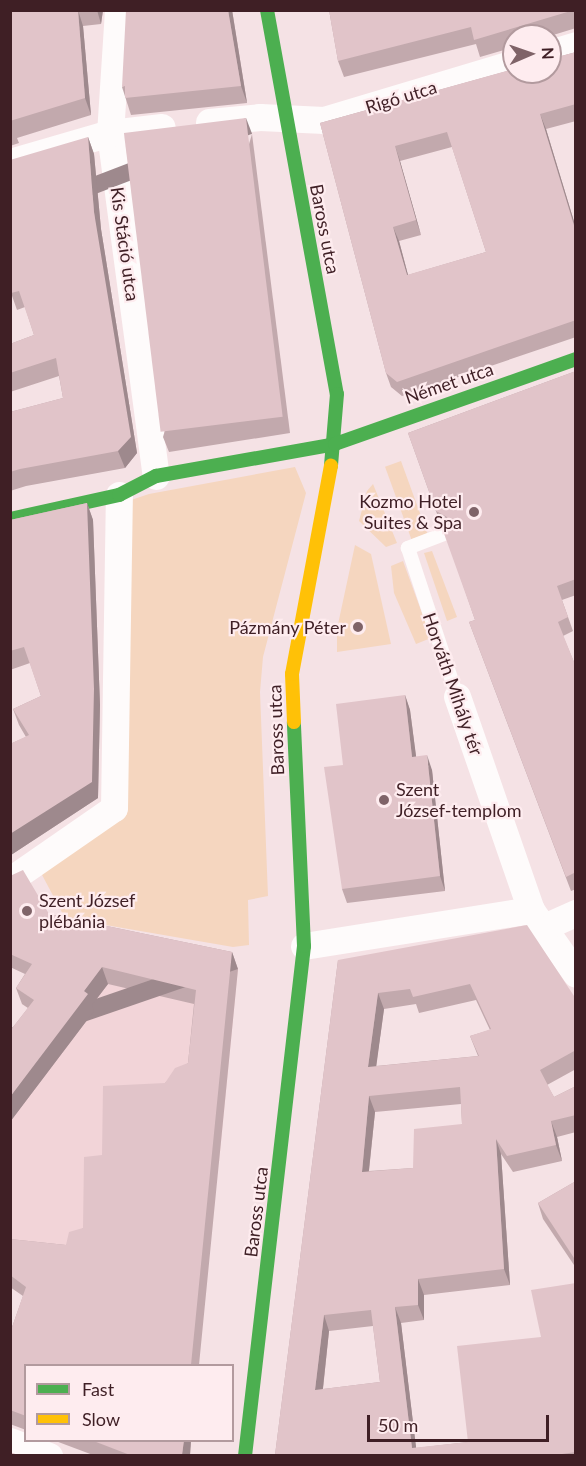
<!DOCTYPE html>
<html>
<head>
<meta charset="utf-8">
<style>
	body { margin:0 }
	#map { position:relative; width:586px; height:1466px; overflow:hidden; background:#f5e2e5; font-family:Lato,sans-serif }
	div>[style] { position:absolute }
	.built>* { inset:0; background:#f2d4d8 }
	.green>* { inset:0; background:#f5d6bf; transform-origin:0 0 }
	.lane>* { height:14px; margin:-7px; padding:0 7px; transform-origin:7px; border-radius:7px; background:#fefbfb }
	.street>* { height:27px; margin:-13.5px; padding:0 13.5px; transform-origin:13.5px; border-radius:13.5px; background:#fefbfb }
	.fast>* { height:14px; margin:-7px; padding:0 7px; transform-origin:7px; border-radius:7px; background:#4caf50 }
	.slow>* { height:14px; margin:-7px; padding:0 7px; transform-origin:7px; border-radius:7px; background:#ffc107 }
	.wall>* { inset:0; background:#c2a9ad }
	.shaded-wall>* { inset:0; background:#9e898d; transform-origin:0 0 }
	.building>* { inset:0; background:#e1c4c9; transform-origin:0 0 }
	.dots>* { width:16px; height:16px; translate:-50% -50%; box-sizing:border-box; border:3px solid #feecef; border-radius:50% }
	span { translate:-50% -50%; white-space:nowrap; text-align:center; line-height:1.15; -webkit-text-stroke:4.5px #feecef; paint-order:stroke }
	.street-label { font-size:18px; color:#3f1f25 }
	.poi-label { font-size:18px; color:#3f1f25 }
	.right { translate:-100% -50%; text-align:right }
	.left { translate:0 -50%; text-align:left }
	.frame { position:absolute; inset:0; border:12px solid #3f1f25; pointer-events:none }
	.legend { position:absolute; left:24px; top:1364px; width:210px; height:78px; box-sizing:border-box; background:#feecef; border:2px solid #b29a9e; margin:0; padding:8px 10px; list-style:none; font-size:18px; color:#3f1f25 }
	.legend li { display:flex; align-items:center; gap:12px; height:30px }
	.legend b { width:30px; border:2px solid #b29a9e }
	.north { position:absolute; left:502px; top:24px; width:60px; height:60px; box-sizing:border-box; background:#feecef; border:2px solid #b29a9e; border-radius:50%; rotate:88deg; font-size:16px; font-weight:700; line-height:24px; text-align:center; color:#3f1f25 }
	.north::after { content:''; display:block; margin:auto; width:21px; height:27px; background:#7f6368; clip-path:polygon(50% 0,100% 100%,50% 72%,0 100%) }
	.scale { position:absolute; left:367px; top:1415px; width:182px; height:27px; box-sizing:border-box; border:3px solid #3f1f25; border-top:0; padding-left:8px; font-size:18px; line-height:21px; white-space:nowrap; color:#3f1f25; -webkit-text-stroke:4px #feecef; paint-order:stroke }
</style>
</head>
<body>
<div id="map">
	<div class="built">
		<div style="clip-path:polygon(55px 931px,238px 969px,219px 1163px,108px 1172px,89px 1244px,11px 1254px,10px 1056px,40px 1016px,22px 1004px,38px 980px,25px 974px)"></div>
	</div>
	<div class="green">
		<div style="left:401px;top:461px;width:77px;height:17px;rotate:70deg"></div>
		<div style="clip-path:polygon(295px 467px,306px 493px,263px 657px,260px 692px,268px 896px,248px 900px,249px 945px,233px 947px,65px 918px,41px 873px,113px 825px,125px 502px,149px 494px)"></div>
		<div style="clip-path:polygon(373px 484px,397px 543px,386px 547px,359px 521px,367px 491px)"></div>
		<div style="clip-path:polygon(355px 545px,371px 554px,391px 644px,337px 652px,337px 629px)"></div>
		<div style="clip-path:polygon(432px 551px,457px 617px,447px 621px,424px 553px)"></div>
		<div style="clip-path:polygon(403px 561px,431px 638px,416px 644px,394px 593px,391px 566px)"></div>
	</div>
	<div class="lane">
		<div style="left:444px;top:534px;width:39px;rotate:159deg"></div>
		<div style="left:408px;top:548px;width:156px;rotate:71.7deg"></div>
	</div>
	<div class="street">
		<div style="left:118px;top:10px;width:123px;rotate:93.7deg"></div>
		<div style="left:110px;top:133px;width:346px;rotate:82.4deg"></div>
		<div style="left:550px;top:53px;width:27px;rotate:-17deg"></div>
		<div style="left:209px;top:122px;width:51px;rotate:-5.6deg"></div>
		<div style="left:260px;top:117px;width:64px;rotate:2.7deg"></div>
		<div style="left:324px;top:120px;width:198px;rotate:-16.7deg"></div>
		<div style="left:10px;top:162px;width:104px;rotate:-16.2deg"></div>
		<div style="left:110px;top:133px;width:52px;rotate:-6.6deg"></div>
		<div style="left:10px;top:880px;width:126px;rotate:-34.7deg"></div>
		<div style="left:114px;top:808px;width:313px;rotate:-89.1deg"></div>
		<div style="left:531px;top:910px;width:78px;rotate:54.9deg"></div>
		<div style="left:544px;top:927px;width:35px;rotate:-24deg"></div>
		<div style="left:304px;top:946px;width:230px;rotate:-9deg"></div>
		<div style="left:531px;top:910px;width:226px;rotate:-109.1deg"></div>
		<div style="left:10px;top:1441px;width:42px;rotate:21deg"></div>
	</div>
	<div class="fast">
		<div style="left:267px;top:10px;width:390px;rotate:79.7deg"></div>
		<div style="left:337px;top:394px;width:72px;rotate:94.8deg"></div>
		<div style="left:10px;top:519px;width:112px;rotate:-12.4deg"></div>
		<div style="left:119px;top:495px;width:42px;rotate:-27.2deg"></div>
		<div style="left:156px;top:476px;width:182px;rotate:-10.1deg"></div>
		<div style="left:335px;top:444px;width:256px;rotate:-19.4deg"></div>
		<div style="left:245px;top:1456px;width:513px;rotate:-83.4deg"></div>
		<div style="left:304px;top:946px;width:224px;rotate:-92.6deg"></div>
	</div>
	<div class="slow">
		<div style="left:294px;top:722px;width:48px;rotate:-92.4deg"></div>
		<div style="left:292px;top:674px;width:212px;rotate:-79.4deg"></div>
	</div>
	<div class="wall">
		<div style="clip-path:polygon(10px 10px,103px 10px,101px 24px,83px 26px,91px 115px,17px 138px,19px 143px,10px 146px)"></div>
		<div style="clip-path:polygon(232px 10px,247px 103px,131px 115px,122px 87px)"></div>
		<div style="clip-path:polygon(329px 10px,576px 10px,576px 28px,550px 36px,514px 36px,514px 47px,480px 57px,476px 44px,344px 77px,338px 61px)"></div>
		<div style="clip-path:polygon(evenodd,576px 52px,576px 121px,546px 129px,576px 228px,576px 337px,402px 396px,391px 387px,386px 373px,320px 123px,576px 52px,452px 147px,486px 252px,408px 275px,399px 241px,421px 235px,400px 161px,452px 147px)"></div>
		<div style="clip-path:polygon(252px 134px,290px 433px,169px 452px,163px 437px)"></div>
		<div style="clip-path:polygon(88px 137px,94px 154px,101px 229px,137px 453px,125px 468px,26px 486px,10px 491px,10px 412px,63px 398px,59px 376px,10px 392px,10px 344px,34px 335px,25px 307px,17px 310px,11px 293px)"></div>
		<div style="clip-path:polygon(576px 371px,576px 595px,562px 600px,573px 631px,563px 636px,576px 667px,576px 889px,571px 891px,469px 622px,475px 620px,443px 526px,441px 525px,408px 433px)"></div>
		<div style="clip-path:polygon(87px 503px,93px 520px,100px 705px,98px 798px,11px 855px,12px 859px,10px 861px,10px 744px,26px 737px,19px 725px,13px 709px,41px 696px,30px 663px,10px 670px,10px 520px)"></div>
		<div style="clip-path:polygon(405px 695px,410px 710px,416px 757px,432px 770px,445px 891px,347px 903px,342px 889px,343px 765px)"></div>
		<div style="clip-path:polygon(10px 876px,49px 914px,232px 952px,238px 969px,199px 1365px,26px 1365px,26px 1430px,10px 1424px,10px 1333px,23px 1296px,10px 1287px,10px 1239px,66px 1245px,83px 1228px,102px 1155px,165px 1083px,188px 1063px,194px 1004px,108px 984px,92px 1005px,94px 1011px,10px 1122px,10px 1031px,28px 1008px,22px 1004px,16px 988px,25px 974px,10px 967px)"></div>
		<div style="clip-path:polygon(evenodd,338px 960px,576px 999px,576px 1069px,547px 1085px,554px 1097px,576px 1086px,576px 1132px,557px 1137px,562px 1161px,513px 1172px,501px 1154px,510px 1285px,424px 1295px,424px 1320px,401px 1323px,416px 1448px,468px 1442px,541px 1337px,576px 1283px,576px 1455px,275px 1455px,338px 960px,476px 1000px,490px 1030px,470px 1036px,478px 1056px,376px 1066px,384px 1009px,416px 1004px,419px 1013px,476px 1000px,338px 960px,461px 1104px,462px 1124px,413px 1168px,369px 1171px,375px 1112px,461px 1104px,338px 960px,373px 1326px,380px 1382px,323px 1389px,329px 1331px,373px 1326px)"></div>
		<div style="clip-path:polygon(576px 1181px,576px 1268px,543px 1219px,538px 1203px)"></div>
		<div style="clip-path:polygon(53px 1440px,191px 1440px,190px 1455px,93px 1455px)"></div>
	</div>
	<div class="shaded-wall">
		<div style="clip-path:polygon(78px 10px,83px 26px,91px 115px,85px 98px)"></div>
		<div style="clip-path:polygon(97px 10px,103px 10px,101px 24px)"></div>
		<div style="clip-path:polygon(228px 10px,232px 10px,247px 103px,241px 86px)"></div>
		<div style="clip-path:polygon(540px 114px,546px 129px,576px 228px,576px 231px)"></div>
		<div style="left:246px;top:118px;width:17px;height:301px;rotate:69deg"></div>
		<div style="clip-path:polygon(88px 137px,94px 154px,101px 229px,137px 453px,125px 468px,118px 451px,94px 212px)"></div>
		<div style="clip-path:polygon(395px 146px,400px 161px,421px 235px,416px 220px)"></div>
		<div style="clip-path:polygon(393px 227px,399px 241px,412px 290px,407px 275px)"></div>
		<div style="clip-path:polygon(87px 503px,93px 520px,100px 705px,98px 798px,11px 855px,12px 859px,10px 861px,10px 834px)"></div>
		<div style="clip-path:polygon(405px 695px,410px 710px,418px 771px,412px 757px)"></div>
		<div style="clip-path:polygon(427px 755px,432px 770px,445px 891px,440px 876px)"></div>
		<div style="left:232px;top:952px;width:18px;height:415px;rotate:71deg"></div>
		<div style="clip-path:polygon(102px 967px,108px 984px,92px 1005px,94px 1011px,10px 1122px,10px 1097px,84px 991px)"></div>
		<div style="clip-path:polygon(378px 993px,384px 1009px,374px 1083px,368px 1067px)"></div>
		<div style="clip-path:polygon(369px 1096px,375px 1112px,367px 1188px,362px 1172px)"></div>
		<div style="clip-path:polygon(551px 1121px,557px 1137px,562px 1161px,556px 1145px)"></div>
		<div style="clip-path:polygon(496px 1139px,501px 1154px,510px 1285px,504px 1269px)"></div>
		<div style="clip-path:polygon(418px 1279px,424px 1295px,424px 1320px,418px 1305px)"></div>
		<div style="clip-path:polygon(395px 1307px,401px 1323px,417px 1455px,412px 1448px)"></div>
		<div style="clip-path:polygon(324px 1315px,329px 1331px,321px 1406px,315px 1390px)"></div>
		<div style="clip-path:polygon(184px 1440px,191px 1440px,190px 1455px,182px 1455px)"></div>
	</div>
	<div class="building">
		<div style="clip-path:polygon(10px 10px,78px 10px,85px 98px,10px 121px)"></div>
		<div style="clip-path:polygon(126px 10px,228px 10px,241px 86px,125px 98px,125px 86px,122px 87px)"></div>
		<div style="clip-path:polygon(329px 10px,574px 10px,474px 40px,471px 27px,338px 61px)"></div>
		<div style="clip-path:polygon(evenodd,576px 52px,576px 104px,540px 114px,575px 229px,576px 229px,576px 320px,397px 382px,386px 373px,320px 123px,514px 69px,514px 72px,550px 72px,550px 59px,576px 52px,447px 132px,486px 252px,407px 275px,393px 227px,416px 220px,395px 146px,447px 132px)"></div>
		<div style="left:246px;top:118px;width:301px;height:123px;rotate:83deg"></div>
		<div style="clip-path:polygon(88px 137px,94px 212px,131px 437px,118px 451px,20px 469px,10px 472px,10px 412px,63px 398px,56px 358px,10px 373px,10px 344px,34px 335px,19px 291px,11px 293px,10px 292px,10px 160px)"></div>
		<div style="clip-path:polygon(576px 371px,576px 579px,557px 586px,568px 617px,558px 622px,576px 667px,576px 872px,566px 877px,469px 622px,475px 620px,442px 528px,447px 517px,436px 511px,408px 433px)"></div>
		<div style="clip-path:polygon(87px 503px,94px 689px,92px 782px,10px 834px,10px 744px,29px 735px,13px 709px,41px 696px,24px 647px,10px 651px,10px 520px)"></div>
		<div style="clip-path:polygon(405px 695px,412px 757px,427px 755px,440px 876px,342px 889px,324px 767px,343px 765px,336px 704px)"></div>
		<div style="clip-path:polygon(23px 870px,49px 914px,232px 952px,191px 1365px,26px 1365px,26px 1416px,10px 1410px,10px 1333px,26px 1287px,10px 1275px,10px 1239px,66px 1245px,69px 1232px,83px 1228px,84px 1157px,102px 1155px,103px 1086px,165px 1083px,175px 1068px,188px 1063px,196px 990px,102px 967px,84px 991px,88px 994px,10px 1097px,10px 1031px,34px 1000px,16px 988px,32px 964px,10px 954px,10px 876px)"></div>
		<div style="clip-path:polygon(evenodd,527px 925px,576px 999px,576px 1050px,540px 1070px,554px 1097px,576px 1086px,576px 1115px,551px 1121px,556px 1145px,507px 1156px,496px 1139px,504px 1269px,418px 1279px,418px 1305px,395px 1307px,412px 1448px,468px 1442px,457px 1346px,541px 1337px,531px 1290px,576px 1283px,576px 1452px,555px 1455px,275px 1455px,338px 960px,527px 925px,470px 984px,491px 1029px,470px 1036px,479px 1056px,368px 1067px,378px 993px,410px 989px,413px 997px,470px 984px,527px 925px,460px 1087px,462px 1124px,414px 1129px,413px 1168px,362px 1172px,369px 1096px,460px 1087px,527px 925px,371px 1310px,380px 1382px,315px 1390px,324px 1315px,371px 1310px)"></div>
		<div style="clip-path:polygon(576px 1181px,576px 1261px,538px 1203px)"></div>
		<div style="clip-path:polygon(91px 1440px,184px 1440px,182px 1455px,130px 1455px)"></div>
		<div style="clip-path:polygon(10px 1452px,18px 1455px,10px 1455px)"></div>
	</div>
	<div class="dots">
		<div style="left:474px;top:512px;background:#7f6368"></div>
		<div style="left:358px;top:627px;background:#7f6368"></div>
		<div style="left:384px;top:800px;background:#7f6368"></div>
		<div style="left:27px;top:911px;background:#7f6368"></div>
	</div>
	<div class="street-label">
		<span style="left:401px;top:97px;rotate:-17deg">Rigó utca</span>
		<span style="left:325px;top:229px;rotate:79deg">Baross utca</span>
		<span style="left:125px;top:244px;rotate:82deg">Kis Stáció utca</span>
		<span style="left:449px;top:383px;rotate:-19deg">Német utca</span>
		<span style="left:453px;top:684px;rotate:71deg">Horváth Mihály tér</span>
		<span style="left:276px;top:730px;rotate:-92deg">Baross utca</span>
		<span style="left:256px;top:1212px;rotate:-83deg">Baross utca</span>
	</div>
	<div class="poi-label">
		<span class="right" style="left:462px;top:512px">Kozmo Hotel<br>Suites &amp; Spa</span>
		<span class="right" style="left:346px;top:627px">Pázmány Péter</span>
		<span class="left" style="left:396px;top:800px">Szent<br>József-templom</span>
		<span class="left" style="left:39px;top:911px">Szent József<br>plébánia</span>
	</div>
	<div class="frame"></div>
	<ul class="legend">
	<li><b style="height:8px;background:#4caf50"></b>Fast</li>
	<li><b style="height:8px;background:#ffc107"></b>Slow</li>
	</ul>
	<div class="north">N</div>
	<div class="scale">50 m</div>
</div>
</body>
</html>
